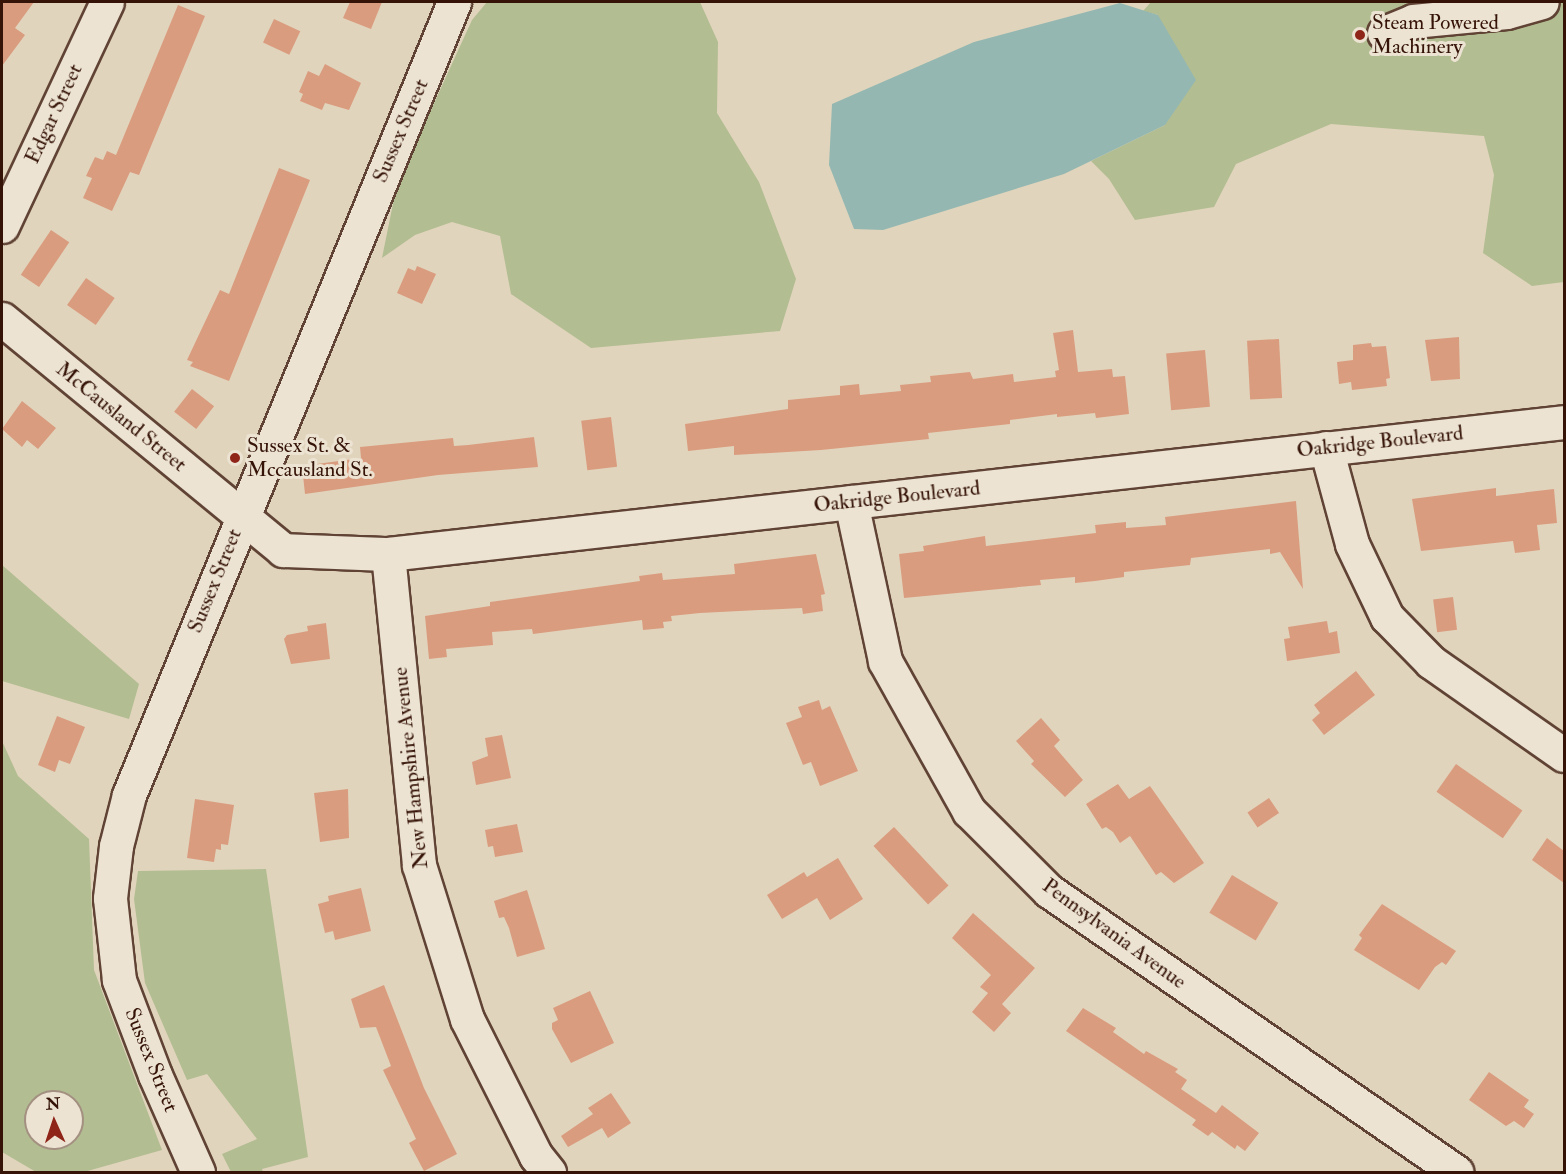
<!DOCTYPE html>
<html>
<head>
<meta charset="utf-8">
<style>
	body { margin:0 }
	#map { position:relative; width:1566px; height:1174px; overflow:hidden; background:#e1d4bc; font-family:"IM FELL Double Pica",serif }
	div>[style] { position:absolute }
	.green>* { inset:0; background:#b2bd92 }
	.water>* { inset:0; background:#94b8b1 }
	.building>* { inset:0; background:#da9c7f; transform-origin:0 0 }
	.roads { filter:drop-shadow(2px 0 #604334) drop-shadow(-2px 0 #604334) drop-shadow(0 2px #604334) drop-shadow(0 -2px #604334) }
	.minor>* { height:33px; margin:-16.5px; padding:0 16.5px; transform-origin:16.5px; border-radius:16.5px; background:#ece3d3 }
	.dots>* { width:16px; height:16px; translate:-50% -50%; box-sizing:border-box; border:3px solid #ece3d3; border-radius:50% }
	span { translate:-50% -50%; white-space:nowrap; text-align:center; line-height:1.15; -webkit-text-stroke:6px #ece3d3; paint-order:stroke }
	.poi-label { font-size:21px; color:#351306 }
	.left { translate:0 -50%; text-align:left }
	.street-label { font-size:21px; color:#351306 }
	.frame { position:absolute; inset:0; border:3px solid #351306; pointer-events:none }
	.north { position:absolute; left:24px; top:1090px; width:60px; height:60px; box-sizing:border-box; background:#ece3d3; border:2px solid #a39081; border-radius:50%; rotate:357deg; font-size:16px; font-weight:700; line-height:24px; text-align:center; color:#351306 }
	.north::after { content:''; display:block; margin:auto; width:21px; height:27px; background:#8f2418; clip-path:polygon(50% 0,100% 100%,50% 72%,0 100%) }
</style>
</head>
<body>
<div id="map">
	<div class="green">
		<div style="clip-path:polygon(487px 2px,700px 2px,718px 42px,717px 113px,759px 182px,796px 279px,780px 331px,591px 348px,511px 294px,500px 236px,452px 222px,415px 235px,382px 258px,397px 184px,472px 20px)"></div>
		<div style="clip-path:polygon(1151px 2px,1564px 2px,1564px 282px,1532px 286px,1483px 253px,1494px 175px,1484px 136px,1331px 124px,1236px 164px,1214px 207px,1135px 220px,1109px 179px,1091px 161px,1165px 125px,1158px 15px,1143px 11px)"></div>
		<div style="clip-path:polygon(2px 565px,139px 684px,129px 719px,2px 681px)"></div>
		<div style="clip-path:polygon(evenodd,2px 741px,18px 776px,89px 839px,94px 970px,162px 1150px,84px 1172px,36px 1172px,2px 1152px,2px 741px,36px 1102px,72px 1102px,72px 1138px,36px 1138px,36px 1102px)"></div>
		<div style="clip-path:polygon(266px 869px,308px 1157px,262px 1169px,263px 1172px,231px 1172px,222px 1154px,257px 1139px,207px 1074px,187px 1080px,145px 983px,134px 899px,138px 871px)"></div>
	</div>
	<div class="water">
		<div style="clip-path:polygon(1120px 3px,1158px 15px,1196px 80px,1165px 125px,1064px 174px,883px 230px,854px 229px,829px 165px,832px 104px,974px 42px)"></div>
	</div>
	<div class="building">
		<div style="clip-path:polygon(2px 2px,34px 2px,15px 28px,25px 35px,2px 66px)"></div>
		<div style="clip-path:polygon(350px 2px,382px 2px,371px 29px,343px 18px)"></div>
		<div style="clip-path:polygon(178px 5px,205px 16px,139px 175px,130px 172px,112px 211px,83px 198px,92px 178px,86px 176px,95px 157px,103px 160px,107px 151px,116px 155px)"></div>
		<div style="left:274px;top:19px;width:29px;height:26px;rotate:25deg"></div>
		<div style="clip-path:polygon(325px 64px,361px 83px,349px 110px,325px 103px,322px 110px,300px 101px,303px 94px,299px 92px,308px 71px,319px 76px)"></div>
		<div style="clip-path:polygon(279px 168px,310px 180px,229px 381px,190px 366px,193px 362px,187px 360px,220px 290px,229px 294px)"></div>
		<div style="left:51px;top:230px;width:22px;height:54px;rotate:34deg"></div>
		<div style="clip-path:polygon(417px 266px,436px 274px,422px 304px,397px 293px,408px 268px,415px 271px)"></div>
		<div style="left:86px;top:278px;width:35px;height:33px;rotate:35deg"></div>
		<div style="clip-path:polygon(1073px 330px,1078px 372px,1112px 369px,1113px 377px,1125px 376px,1129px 414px,1096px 418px,1095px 413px,1057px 417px,1057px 414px,1010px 420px,1010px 424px,928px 433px,929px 439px,821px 450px,734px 455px,734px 446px,688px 451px,685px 424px,788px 409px,788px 400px,840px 395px,840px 386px,859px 384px,860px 395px,901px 391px,900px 385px,931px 382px,930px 376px,970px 372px,973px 379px,1013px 374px,1014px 382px,1056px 377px,1055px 371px,1059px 370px,1053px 333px)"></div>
		<div style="clip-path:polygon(1459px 337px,1460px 379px,1431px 381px,1425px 340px)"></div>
		<div style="left:1279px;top:339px;width:59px;height:32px;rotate:87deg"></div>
		<div style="clip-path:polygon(1371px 343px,1372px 347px,1386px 346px,1390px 378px,1386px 379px,1387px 386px,1352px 390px,1351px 382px,1339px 384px,1337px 362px,1353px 360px,1353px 345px)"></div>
		<div style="left:1205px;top:350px;width:57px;height:39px;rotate:85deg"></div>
		<div style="left:192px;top:389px;width:28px;height:29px;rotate:38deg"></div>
		<div style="clip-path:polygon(22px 401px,56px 428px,38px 449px,27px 440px,22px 447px,2px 429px)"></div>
		<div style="left:611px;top:417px;width:50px;height:30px;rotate:83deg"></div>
		<div style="clip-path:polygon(534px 437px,538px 467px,438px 475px,305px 494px,302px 466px,361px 458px,360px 447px,453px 438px,454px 446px,468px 445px)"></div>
		<div style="clip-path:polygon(1496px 488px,1496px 496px,1554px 489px,1557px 523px,1537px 525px,1540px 550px,1515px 553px,1513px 541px,1421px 551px,1412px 499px)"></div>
		<div style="clip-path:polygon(1296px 501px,1303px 589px,1280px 552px,1270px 554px,1270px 549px,1191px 558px,1190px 565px,1124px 572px,1124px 577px,1095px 581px,1075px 583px,1075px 577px,1040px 580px,1041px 585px,904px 598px,899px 554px,924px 551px,923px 546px,985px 536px,986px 546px,1096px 533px,1095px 525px,1126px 522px,1126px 528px,1166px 525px,1165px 517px)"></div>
		<div style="clip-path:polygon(816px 554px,825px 594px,821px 595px,823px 611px,803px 614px,802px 608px,700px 613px,671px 616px,672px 621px,663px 622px,664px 628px,643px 630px,642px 620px,533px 634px,532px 629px,492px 632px,493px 645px,446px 649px,447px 657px,429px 659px,425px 616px,490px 606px,490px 602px,640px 581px,639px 576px,662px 573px,663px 580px,735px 574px,734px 564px)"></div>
		<div style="left:1453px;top:597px;width:33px;height:20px;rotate:83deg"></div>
		<div style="clip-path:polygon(1327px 621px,1329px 633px,1337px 631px,1340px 653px,1287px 661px,1284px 639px,1290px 638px,1288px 627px)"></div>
		<div style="clip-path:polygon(326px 623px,330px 659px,291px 664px,284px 639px,287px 635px,308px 631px,307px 626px)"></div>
		<div style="clip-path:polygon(1356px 671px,1375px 695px,1324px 735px,1312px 720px,1320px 713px,1314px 705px)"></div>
		<div style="clip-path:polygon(819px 700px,822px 710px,830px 706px,858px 771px,820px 786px,811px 762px,803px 765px,786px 723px,802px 717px,798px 707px)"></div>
		<div style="clip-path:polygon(57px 716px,85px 727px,70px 764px,59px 760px,55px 772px,38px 765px)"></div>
		<div style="clip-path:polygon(1041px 718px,1060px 740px,1054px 746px,1083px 780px,1065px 797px,1031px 764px,1034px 761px,1016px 741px)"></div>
		<div style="clip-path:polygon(502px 735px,511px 778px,476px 785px,472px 762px,488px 756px,485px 738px)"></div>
		<div style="left:1456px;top:764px;width:81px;height:34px;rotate:35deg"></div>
		<div style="clip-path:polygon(1118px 784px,1129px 799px,1150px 786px,1204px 863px,1174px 883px,1161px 872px,1156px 875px,1130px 836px,1120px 843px,1113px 832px,1106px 827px,1102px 829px,1086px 804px)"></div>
		<div style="clip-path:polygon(348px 789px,349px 838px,320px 842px,314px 793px)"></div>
		<div style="left:1269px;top:798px;width:18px;height:26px;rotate:56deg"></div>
		<div style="clip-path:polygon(195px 799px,234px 805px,228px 845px,221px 844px,221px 850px,216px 849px,214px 862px,187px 858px)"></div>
		<div style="clip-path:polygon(517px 824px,523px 852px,495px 857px,493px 846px,488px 847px,485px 830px)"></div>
		<div style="left:894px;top:827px;width:80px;height:28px;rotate:47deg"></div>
		<div style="clip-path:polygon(1547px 838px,1564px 851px,1564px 883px,1532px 860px)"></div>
		<div style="clip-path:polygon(838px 858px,863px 899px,830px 920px,817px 898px,782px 919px,767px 895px,804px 872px,807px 877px)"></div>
		<div style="left:1232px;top:875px;width:54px;height:44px;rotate:31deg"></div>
		<div style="clip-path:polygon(361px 888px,371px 931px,335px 940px,333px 931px,325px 933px,318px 904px,329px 901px,328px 896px)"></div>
		<div style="clip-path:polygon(527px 890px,545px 949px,517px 957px,509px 928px,504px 917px,499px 918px,494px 901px)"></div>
		<div style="clip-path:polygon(1382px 904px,1456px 951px,1446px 965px,1442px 962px,1435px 967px,1419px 990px,1354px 950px,1362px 938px,1359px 935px)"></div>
		<div style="clip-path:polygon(973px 913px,1035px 968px,1002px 1004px,1011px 1013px,994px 1032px,972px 1012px,988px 993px,980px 987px,991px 975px,952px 938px)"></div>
		<div style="clip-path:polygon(384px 985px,424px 1088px,457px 1154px,424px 1171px,409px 1143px,416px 1139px,383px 1070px,391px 1066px,376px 1027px,360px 1028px,351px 999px)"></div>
		<div style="clip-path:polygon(590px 991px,614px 1043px,571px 1063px,552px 1029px,552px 1023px,558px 1020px,553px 1008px)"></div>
		<div style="clip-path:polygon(1083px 1008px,1116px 1028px,1113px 1032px,1144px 1054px,1146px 1051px,1178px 1069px,1175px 1072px,1187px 1080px,1181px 1089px,1216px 1113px,1222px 1105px,1259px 1133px,1245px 1151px,1237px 1145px,1235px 1149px,1212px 1132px,1208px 1136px,1192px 1125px,1196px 1120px,1066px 1031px)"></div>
		<div style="clip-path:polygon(1489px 1072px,1529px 1100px,1524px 1107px,1534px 1114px,1524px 1128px,1514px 1121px,1506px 1126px,1469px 1100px)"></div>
		<div style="clip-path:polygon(611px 1093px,631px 1123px,608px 1138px,602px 1128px,568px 1147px,561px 1136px,593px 1114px,588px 1108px)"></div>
	</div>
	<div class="roads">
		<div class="minor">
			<div style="left:1384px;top:33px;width:31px;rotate:-22deg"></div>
			<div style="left:1413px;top:21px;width:94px;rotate:-5.5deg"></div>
			<div style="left:1507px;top:12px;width:36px;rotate:-16deg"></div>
			<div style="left:2px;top:226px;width:247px;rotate:-64.9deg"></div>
			<div style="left:2px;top:319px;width:364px;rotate:39.4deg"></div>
			<div style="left:283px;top:550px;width:105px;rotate:2.2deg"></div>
			<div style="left:388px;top:554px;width:1183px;rotate:-6.4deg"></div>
			<div style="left:1326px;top:448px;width:99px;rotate:74.8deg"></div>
			<div style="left:1352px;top:544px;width:81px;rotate:64.4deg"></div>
			<div style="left:1387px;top:617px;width:63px;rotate:45.6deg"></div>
			<div style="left:1431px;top:662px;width:162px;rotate:35deg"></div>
			<div style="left:851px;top:502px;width:163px;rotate:77.9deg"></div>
			<div style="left:885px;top:661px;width:172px;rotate:60.8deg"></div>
			<div style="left:969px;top:811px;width:113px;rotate:45deg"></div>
			<div style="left:1049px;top:891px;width:495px;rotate:34.6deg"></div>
			<div style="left:388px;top:554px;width:313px;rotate:84.3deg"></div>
			<div style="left:419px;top:865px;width:161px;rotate:72.7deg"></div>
			<div style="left:467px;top:1019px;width:153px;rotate:63.3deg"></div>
			<div style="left:536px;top:1156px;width:21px;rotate:51deg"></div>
			<div style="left:198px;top:1172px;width:106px;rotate:-113.9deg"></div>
			<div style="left:155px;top:1075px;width:102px;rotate:-110.8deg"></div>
			<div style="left:119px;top:980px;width:82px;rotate:-96.3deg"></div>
			<div style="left:110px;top:898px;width:52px;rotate:-83.4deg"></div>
			<div style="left:116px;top:846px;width:53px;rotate:-75.7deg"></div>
			<div style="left:129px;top:795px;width:857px;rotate:-67.71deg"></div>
		</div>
	</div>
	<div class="dots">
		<div style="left:1360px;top:35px;background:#8f2418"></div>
		<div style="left:235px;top:458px;background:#8f2418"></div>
	</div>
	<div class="poi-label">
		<span class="left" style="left:1372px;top:35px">Steam Powered<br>Machinery</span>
		<span class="left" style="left:247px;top:458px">Sussex St. &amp;<br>Mccausland St.</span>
	</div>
	<div class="street-label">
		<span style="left:54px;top:114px;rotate:-65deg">Edgar Street</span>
		<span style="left:401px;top:131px;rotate:-67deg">Sussex Street</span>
		<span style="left:121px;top:417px;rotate:39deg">McCausland Street</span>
		<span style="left:1380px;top:442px;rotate:-6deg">Oakridge Boulevard</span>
		<span style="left:897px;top:497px;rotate:-6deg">Oakridge Boulevard</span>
		<span style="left:215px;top:581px;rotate:-68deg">Sussex Street</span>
		<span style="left:411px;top:768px;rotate:-96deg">New Hampshire Avenue</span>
		<span style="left:1114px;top:934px;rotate:36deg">Pennsylvania Avenue</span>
		<span style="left:151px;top:1060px;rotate:68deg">Sussex Street</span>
	</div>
	<div class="frame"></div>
	<div class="north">N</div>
</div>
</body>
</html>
